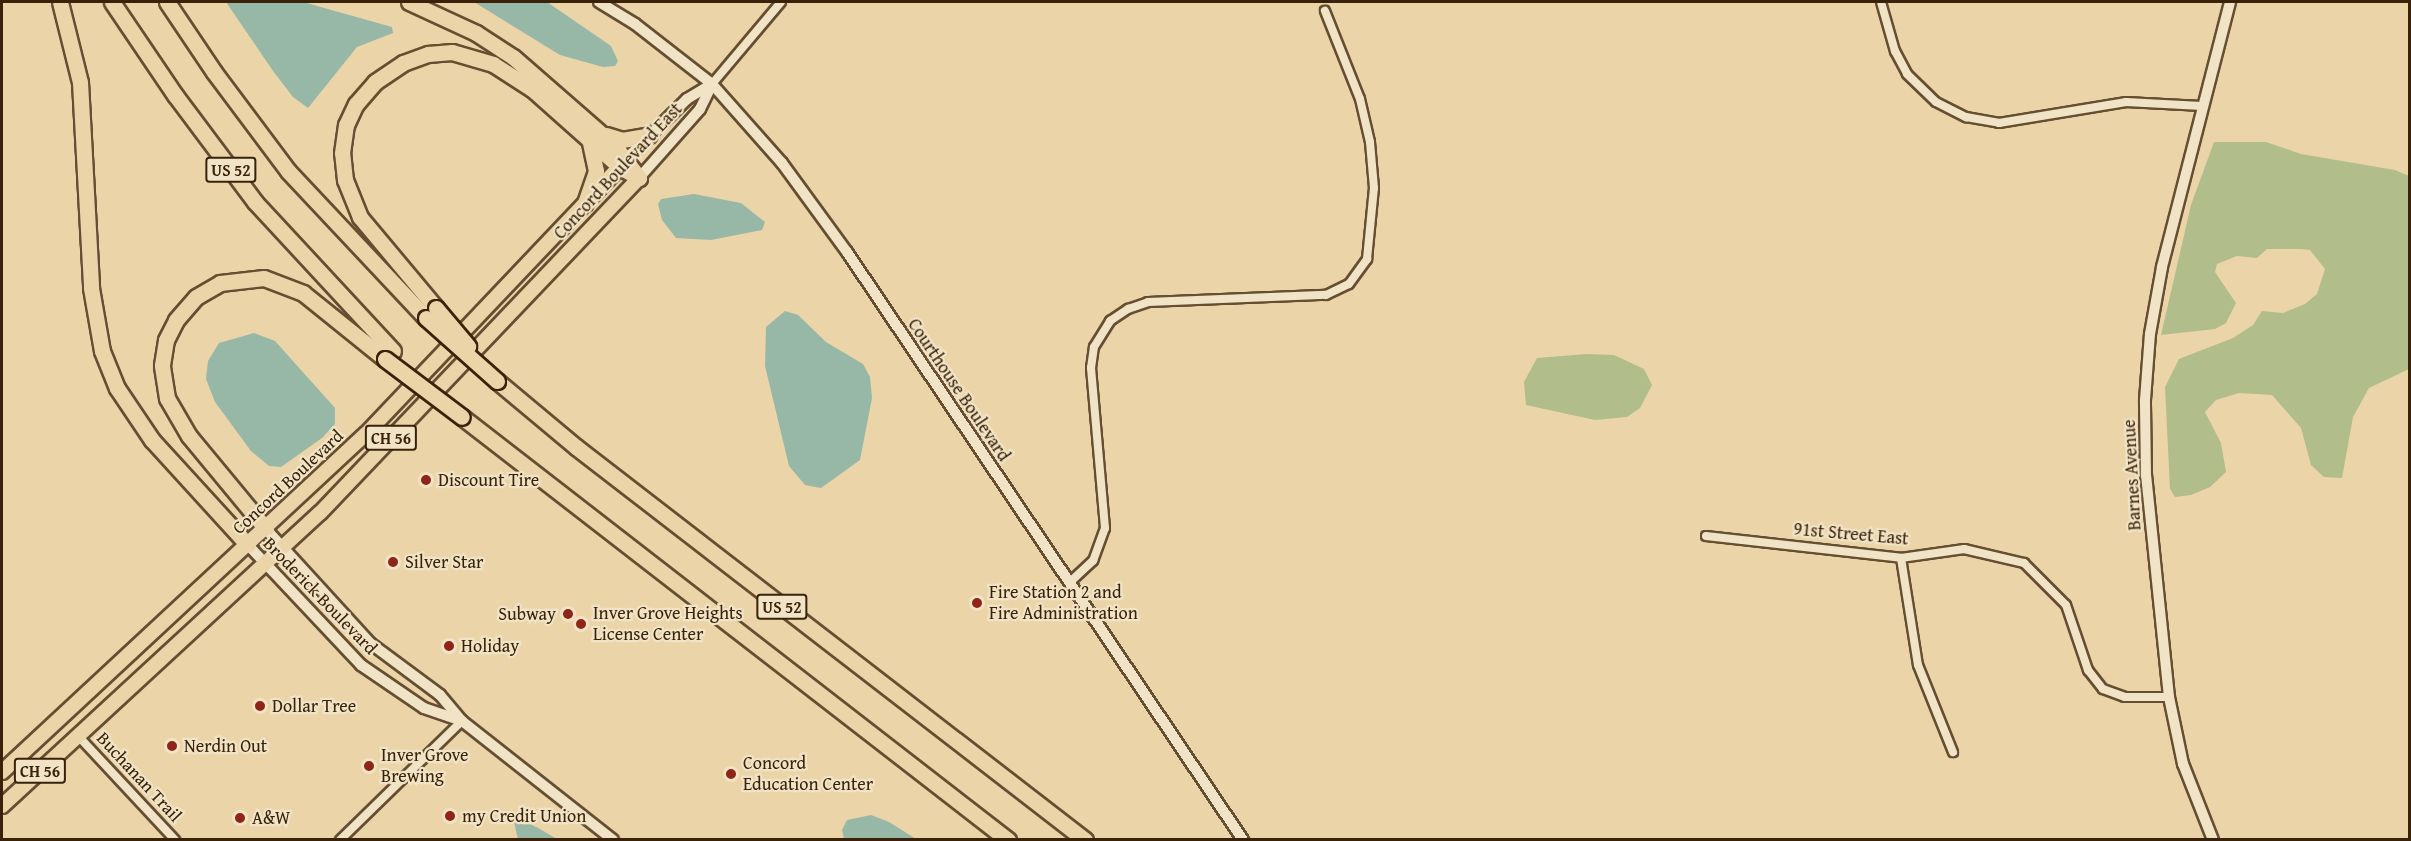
<!DOCTYPE html>
<html>
<head>
<meta charset="utf-8">
<style>
	body { margin:0 }
	#map { position:relative; width:2411px; height:841px; overflow:hidden; background:#ead4a8; font-family:"Gentium Book Plus",serif }
	div>[style] { position:absolute }
	.green>* { inset:0; background:#b1be8c }
	.water>* { inset:0; background:#98b8a7 }
	.roads { filter:drop-shadow(2px 0 #654e31) drop-shadow(-2px 0 #654e31) drop-shadow(0 2px #654e31) drop-shadow(0 -2px #654e31) }
	.minor>* { height:8px; margin:-4px; padding:0 4px; transform-origin:4px; border-radius:4px; background:#f1e3c6 }
	.tertiary>* { height:10px; margin:-5px; padding:0 5px; transform-origin:5px; border-radius:5px; background:#f1e3c6 }
	.primary>* { height:14px; margin:-7px; padding:0 7px; transform-origin:7px; border-radius:7px; background:#ead4a8 }
	.motorway>* { height:15px; margin:-7.5px; padding:0 7.5px; transform-origin:7.5px; border-radius:7.5px; background:#ead4a8 }
	.bridges { filter:drop-shadow(2px 0 #392209) drop-shadow(-2px 0 #392209) drop-shadow(0 2px #392209) drop-shadow(0 -2px #392209) }
	.motorway-bridge>* { height:15px; margin:-7.5px; padding:0 7.5px; transform-origin:7.5px; border-radius:7.5px; background:#ead4a8 }
	.dots>* { width:16px; height:16px; translate:-50% -50%; box-sizing:border-box; border:3px solid #f1e3c6; border-radius:50% }
	span { translate:-50% -50%; white-space:nowrap; text-align:center; line-height:1.15; -webkit-text-stroke:4.5px #f1e3c6; paint-order:stroke }
	.shield-label span { padding:2px 4px; background:#f1e3c6; border:2px solid; border-radius:4px; -webkit-text-stroke-width:0 }
	.shield-label { font-size:16px; color:#392209; font-weight:700 }
	.street-label { font-size:18px; color:#392209 }
	.poi-label { font-size:18px; color:#392209 }
	.left { translate:0 -50%; text-align:left }
	.right { translate:-100% -50%; text-align:right }
	.frame { position:absolute; inset:0; border:3px solid #392209; pointer-events:none }
</style>
</head>
<body>
<div id="map">
	<div class="green">
		<div style="clip-path:polygon(2214px 142px,2266px 142px,2301px 154px,2395px 170px,2409px 176px,2409px 369px,2369px 388px,2353px 417px,2342px 478px,2324px 477px,2311px 465px,2301px 428px,2272px 395px,2239px 393px,2216px 400px,2205px 412px,2221px 443px,2226px 472px,2210px 487px,2191px 495px,2175px 497px,2170px 489px,2165px 387px,2179px 359px,2233px 338px,2253px 325px,2262px 311px,2283px 313px,2305px 304px,2317px 294px,2325px 269px,2310px 250px,2300px 249px,2267px 249px,2257px 258px,2237px 256px,2217px 264px,2215px 272px,2236px 303px,2226px 323px,2215px 329px,2161px 335px,2191px 205px)"></div>
		<div style="clip-path:polygon(1587px 354px,1614px 355px,1644px 369px,1652px 385px,1640px 408px,1627px 417px,1595px 420px,1526px 405px,1524px 382px,1537px 358px)"></div>
	</div>
	<div class="water">
		<div style="clip-path:polygon(226px 2px,303px 2px,392px 27px,393px 33px,357px 47px,308px 108px,293px 97px,273px 71px)"></div>
		<div style="clip-path:polygon(474px 2px,547px 2px,611px 46px,618px 61px,615px 66px,603px 67px,560px 55px)"></div>
		<div style="clip-path:polygon(694px 194px,741px 203px,765px 222px,762px 230px,711px 240px,676px 238px,662px 220px,658px 204px,661px 199px)"></div>
		<div style="clip-path:polygon(785px 311px,798px 315px,826px 342px,863px 364px,870px 377px,872px 398px,860px 460px,821px 488px,805px 485px,789px 466px,765px 366px,766px 327px)"></div>
		<div style="clip-path:polygon(254px 333px,275px 341px,335px 408px,335px 424px,322px 438px,281px 467px,269px 466px,251px 451px,215px 402px,206px 379px,208px 361px,219px 343px)"></div>
		<div style="clip-path:polygon(871px 815px,889px 822px,916px 839px,844px 839px,842px 830px,847px 820px)"></div>
		<div style="clip-path:polygon(520px 819px,538px 828px,557px 839px,518px 839px,514px 822px)"></div>
	</div>
	<div class="roads">
		<div class="minor">
			<div style="left:1881px;top:2px;width:51px;rotate:74.1deg"></div>
			<div style="left:1895px;top:51px;width:26px;rotate:62deg"></div>
			<div style="left:1907px;top:74px;width:40px;rotate:44deg"></div>
			<div style="left:1936px;top:102px;width:34px;rotate:27deg"></div>
			<div style="left:1966px;top:117px;width:34px;rotate:10deg"></div>
			<div style="left:1999px;top:123px;width:129px;rotate:-9.4deg"></div>
			<div style="left:2126px;top:102px;width:76px;rotate:3deg"></div>
			<div style="left:712px;top:84px;width:107px;rotate:-49.9deg"></div>
			<div style="left:1706px;top:536px;width:196px;rotate:6.4deg"></div>
			<div style="left:1901px;top:558px;width:64px;rotate:-8.1deg"></div>
			<div style="left:1964px;top:549px;width:62px;rotate:13.1deg"></div>
			<div style="left:2024px;top:563px;width:59px;rotate:45deg"></div>
			<div style="left:2066px;top:605px;width:69px;rotate:71.3deg"></div>
			<div style="left:2088px;top:670px;width:24px;rotate:52deg"></div>
			<div style="left:2103px;top:689px;width:23px;rotate:20deg"></div>
			<div style="left:2125px;top:697px;width:44px"></div>
			<div style="left:1901px;top:558px;width:108px;rotate:81deg"></div>
			<div style="left:1918px;top:665px;width:94px;rotate:68.1deg"></div>
			<div style="left:1069px;top:583px;width:33px;rotate:-43deg"></div>
			<div style="left:1093px;top:561px;width:35px;rotate:-70deg"></div>
			<div style="left:1105px;top:528px;width:161px;rotate:-95deg"></div>
			<div style="left:1091px;top:368px;width:21px;rotate:-82deg"></div>
			<div style="left:1094px;top:347px;width:31px;rotate:-58deg"></div>
			<div style="left:1110px;top:321px;width:22px;rotate:-34deg"></div>
			<div style="left:1128px;top:309px;width:21px;rotate:-19deg"></div>
			<div style="left:1148px;top:302px;width:178px;rotate:-2.3deg"></div>
			<div style="left:1326px;top:295px;width:25px;rotate:-26deg"></div>
			<div style="left:1349px;top:284px;width:31px;rotate:-54deg"></div>
			<div style="left:1367px;top:259px;width:71px;rotate:-84.4deg"></div>
			<div style="left:1374px;top:188px;width:46px;rotate:-95deg"></div>
			<div style="left:1370px;top:142px;width:44px;rotate:-103.1deg"></div>
			<div style="left:1360px;top:99px;width:95px;rotate:-111.7deg"></div>
			<div style="left:79px;top:737px;width:141px;rotate:47deg"></div>
			<div style="left:340px;top:840px;width:170px;rotate:-44.3deg"></div>
		</div>
		<div class="tertiary">
			<div style="left:599px;top:2px;width:42px;rotate:31.4deg"></div>
			<div style="left:635px;top:24px;width:98px;rotate:37.9deg"></div>
			<div style="left:712px;top:84px;width:106px;rotate:48.5deg"></div>
			<div style="left:782px;top:163px;width:110px;rotate:53.9deg"></div>
			<div style="left:847px;top:252px;width:709px;rotate:56.04deg"></div>
			<div style="left:627px;top:158px;width:84px;rotate:-44.5deg"></div>
			<div style="left:687px;top:99px;width:29px;rotate:-31deg"></div>
			<div style="left:639px;top:178px;width:92px;rotate:-48.5deg"></div>
			<div style="left:700px;top:109px;width:28px;rotate:-64deg"></div>
			<div style="left:266px;top:529px;width:154px;rotate:47.6deg"></div>
			<div style="left:370px;top:643px;width:87px;rotate:36.6deg"></div>
			<div style="left:440px;top:695px;width:34px;rotate:50deg"></div>
			<div style="left:462px;top:721px;width:192px;rotate:38.2deg"></div>
			<div style="left:248px;top:545px;width:165px;rotate:46.7deg"></div>
			<div style="left:361px;top:665px;width:76px;rotate:34.3deg"></div>
			<div style="left:424px;top:708px;width:40px;rotate:18.9deg"></div>
			<div style="left:2213px;top:840px;width:82px;rotate:-111.5deg"></div>
			<div style="left:2183px;top:764px;width:68px;rotate:-101.8deg"></div>
			<div style="left:2169px;top:697px;width:222px;rotate:-95.9deg"></div>
			<div style="left:2146px;top:476px;width:76px;rotate:-90.8deg"></div>
			<div style="left:2145px;top:400px;width:66px;rotate:-85.7deg"></div>
			<div style="left:2150px;top:334px;width:68px;rotate:-79.8deg"></div>
			<div style="left:2162px;top:267px;width:274px;rotate:-75.6deg"></div>
		</div>
		<div class="primary">
			<div style="left:2px;top:772px;width:497px;rotate:-42.9deg"></div>
			<div style="left:366px;top:434px;width:378px;rotate:-46.5deg"></div>
			<div style="left:2px;top:806px;width:432px;rotate:-42.7deg"></div>
			<div style="left:320px;top:513px;width:463px;rotate:-46.4deg"></div>
		</div>
		<div class="motorway">
			<div style="left:60px;top:2px;width:82px;rotate:76deg"></div>
			<div style="left:80px;top:82px;width:206px;rotate:86.9deg"></div>
			<div style="left:91px;top:288px;width:64px;rotate:80.1deg"></div>
			<div style="left:102px;top:351px;width:40px;rotate:68deg"></div>
			<div style="left:117px;top:388px;width:63px;rotate:56.1deg"></div>
			<div style="left:152px;top:440px;width:142px;rotate:47.6deg"></div>
			<div style="left:112px;top:2px;width:112px;rotate:55.9deg"></div>
			<div style="left:175px;top:95px;width:134px;rotate:53.2deg"></div>
			<div style="left:255px;top:202px;width:203px;rotate:47.2deg"></div>
			<div style="left:167px;top:2px;width:84px;rotate:56.1deg"></div>
			<div style="left:214px;top:72px;width:124px;rotate:53.2deg"></div>
			<div style="left:288px;top:171px;width:202px;rotate:46.8deg"></div>
			<div style="left:409px;top:2px;width:74px;rotate:24.8deg"></div>
			<div style="left:476px;top:33px;width:44px;rotate:33deg"></div>
			<div style="left:513px;top:57px;width:135px;rotate:41.1deg"></div>
			<div style="left:615px;top:146px;width:40px;rotate:53deg"></div>
			<div style="left:606px;top:135px;width:17px;rotate:17deg"></div>
			<div style="left:622px;top:140px;width:27px;rotate:-10deg"></div>
			<div style="left:585px;top:203px;width:34px;rotate:-71deg"></div>
			<div style="left:596px;top:171px;width:33px;rotate:-102deg"></div>
			<div style="left:436px;top:308px;width:119px;rotate:-129.9deg"></div>
			<div style="left:360px;top:217px;width:40px;rotate:-112deg"></div>
			<div style="left:345px;top:180px;width:27px;rotate:-96deg"></div>
			<div style="left:342px;top:153px;width:28px;rotate:-82deg"></div>
			<div style="left:346px;top:125px;width:23px;rotate:-65deg"></div>
			<div style="left:356px;top:104px;width:29px;rotate:-49deg"></div>
			<div style="left:375px;top:82px;width:34px;rotate:-34deg"></div>
			<div style="left:403px;top:63px;width:27px;rotate:-20deg"></div>
			<div style="left:428px;top:54px;width:24px;rotate:-5deg"></div>
			<div style="left:452px;top:52px;width:43px;rotate:16.3deg"></div>
			<div style="left:493px;top:64px;width:46px;rotate:32.7deg"></div>
			<div style="left:532px;top:89px;width:118px;rotate:41.6deg"></div>
			<div style="left:620px;top:167px;width:22px;rotate:30deg"></div>
			<div style="left:497px;top:381px;width:103px;rotate:39.9deg"></div>
			<div style="left:576px;top:447px;width:643px;rotate:37.67deg"></div>
			<div style="left:462px;top:417px;width:691px;rotate:37.77deg"></div>
			<div style="left:266px;top:529px;width:121px;rotate:-129.6deg"></div>
			<div style="left:189px;top:436px;width:44px;rotate:-120.1deg"></div>
			<div style="left:167px;top:398px;width:33px;rotate:-99deg"></div>
			<div style="left:162px;top:365px;width:25px;rotate:-81deg"></div>
			<div style="left:166px;top:340px;width:22px;rotate:-63deg"></div>
			<div style="left:176px;top:320px;width:30px;rotate:-49deg"></div>
			<div style="left:196px;top:297px;width:28px;rotate:-30deg"></div>
			<div style="left:220px;top:283px;width:44px;rotate:-6.5deg"></div>
			<div style="left:264px;top:278px;width:42px;rotate:21deg"></div>
			<div style="left:303px;top:293px;width:105px;rotate:38.8deg"></div>
		</div>
	</div>
	<div class="bridges">
		<div class="motorway-bridge">
			<div style="left:436px;top:308px;width:50px;rotate:49.9deg"></div>
			<div style="left:426px;top:318px;width:95px;rotate:41.6deg"></div>
			<div style="left:385px;top:359px;width:96px;rotate:37deg"></div>
		</div>
	</div>
	<div class="dots">
		<div style="left:426px;top:480px;background:#8f2418"></div>
		<div style="left:393px;top:562px;background:#8f2418"></div>
		<div style="left:977px;top:603px;background:#8f2418"></div>
		<div style="left:568px;top:614px;background:#8f2418"></div>
		<div style="left:581px;top:624px;background:#8f2418"></div>
		<div style="left:449px;top:646px;background:#8f2418"></div>
		<div style="left:260px;top:706px;background:#8f2418"></div>
		<div style="left:172px;top:746px;background:#8f2418"></div>
		<div style="left:369px;top:766px;background:#8f2418"></div>
		<div style="left:731px;top:774px;background:#8f2418"></div>
		<div style="left:450px;top:816px;background:#8f2418"></div>
		<div style="left:240px;top:818px;background:#8f2418"></div>
	</div>
	<div class="shield-label">
		<span style="left:231px;top:170px">US 52</span>
		<span style="left:391px;top:438px">CH 56</span>
		<span style="left:782px;top:607px">US 52</span>
		<span style="left:40px;top:771px">CH 56</span>
	</div>
	<div class="street-label">
		<span style="left:618px;top:171px;rotate:-47deg">Concord Boulevard East</span>
		<span style="left:959px;top:390px;rotate:56deg">Courthouse Boulevard</span>
		<span style="left:2132px;top:475px;rotate:-93deg">Barnes Avenue</span>
		<span style="left:288px;top:482px;rotate:-43deg">Concord Boulevard</span>
		<span style="left:1851px;top:534px;rotate:5deg">91st Street East</span>
		<span style="left:320px;top:596px;rotate:46deg">Broderick Boulevard</span>
		<span style="left:139px;top:777px;rotate:47deg">Buchanan Trail</span>
	</div>
	<div class="poi-label">
		<span class="left" style="left:438px;top:480px">Discount Tire</span>
		<span class="left" style="left:405px;top:562px">Silver Star</span>
		<span class="left" style="left:989px;top:603px">Fire Station 2 and<br>Fire Administration</span>
		<span class="right" style="left:556px;top:614px">Subway</span>
		<span class="left" style="left:593px;top:624px">Inver Grove Heights<br>License Center</span>
		<span class="left" style="left:461px;top:646px">Holiday</span>
		<span class="left" style="left:272px;top:706px">Dollar Tree</span>
		<span class="left" style="left:184px;top:746px">Nerdin Out</span>
		<span class="left" style="left:381px;top:766px">Inver Grove<br>Brewing</span>
		<span class="left" style="left:743px;top:774px">Concord<br>Education Center</span>
		<span class="left" style="left:462px;top:816px">my Credit Union</span>
		<span class="left" style="left:252px;top:818px">A&amp;W</span>
	</div>
	<div class="frame"></div>
</div>
</body>
</html>
